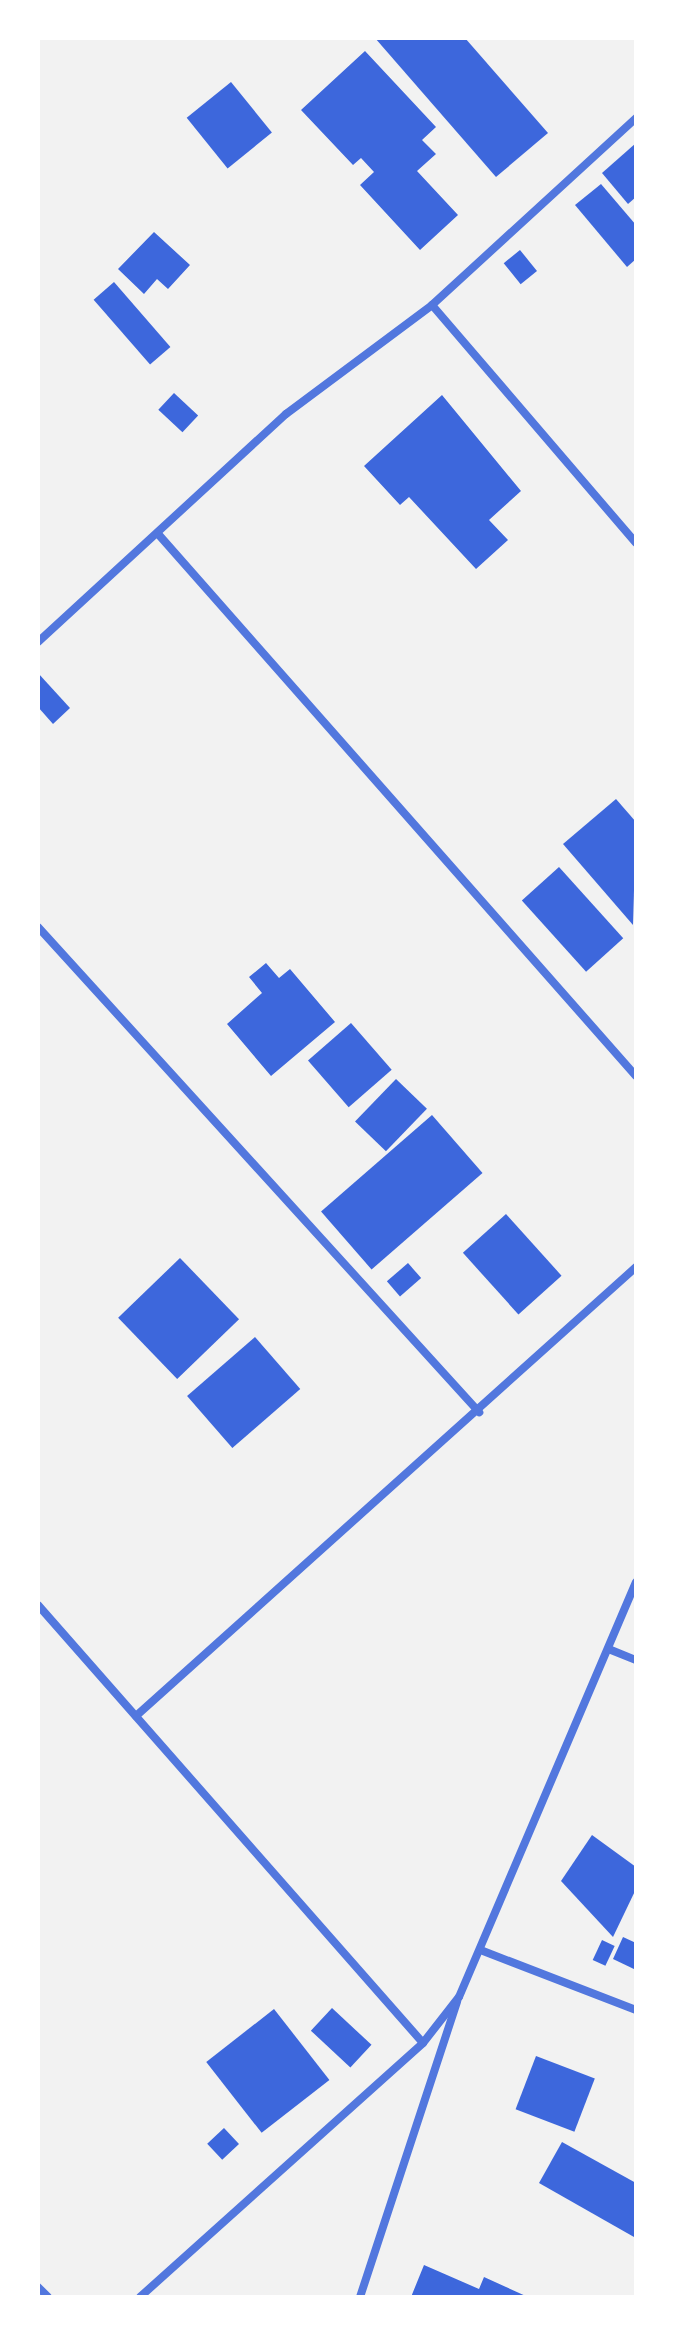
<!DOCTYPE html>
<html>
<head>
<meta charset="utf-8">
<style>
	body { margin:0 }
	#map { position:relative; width:674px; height:2335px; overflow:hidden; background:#f2f2f2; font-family:"Source Serif 4",serif }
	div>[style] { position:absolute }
	.building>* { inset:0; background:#3d67dc; transform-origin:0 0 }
	.minor>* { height:8px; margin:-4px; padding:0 4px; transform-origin:4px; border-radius:4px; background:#5277de }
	span { translate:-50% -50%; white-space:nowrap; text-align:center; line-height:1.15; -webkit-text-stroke:8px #fff; paint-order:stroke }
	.frame { position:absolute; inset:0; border:40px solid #fff; pointer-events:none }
</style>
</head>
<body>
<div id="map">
	<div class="building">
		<div style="clip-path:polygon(375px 38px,465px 38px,548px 133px,496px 177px)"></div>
		<div style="clip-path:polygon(365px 51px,436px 127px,422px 140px,436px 154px,417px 171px,458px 215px,420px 250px,360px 185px,374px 172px,361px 158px,353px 165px,301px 110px)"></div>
		<div style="left:231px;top:82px;width:65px;height:57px;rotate:51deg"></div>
		<div style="clip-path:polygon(636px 143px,636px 197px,628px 204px,602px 173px)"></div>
		<div style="clip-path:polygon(601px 184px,636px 225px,636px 259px,627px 267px,575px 205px)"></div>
		<div style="clip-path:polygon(154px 232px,190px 265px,168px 289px,157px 279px,144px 294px,118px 269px)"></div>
		<div style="left:520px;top:250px;width:27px;height:21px;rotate:51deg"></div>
		<div style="left:114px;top:282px;width:86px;height:27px;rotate:49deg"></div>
		<div style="left:174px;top:393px;width:33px;height:23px;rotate:43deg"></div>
		<div style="clip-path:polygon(442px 395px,521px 491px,489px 520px,508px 540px,476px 569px,409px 497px,400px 505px,364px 466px)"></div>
		<div style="clip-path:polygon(38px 673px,70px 708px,53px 724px,38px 707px)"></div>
		<div style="clip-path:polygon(616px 799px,636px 822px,633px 925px,563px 844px)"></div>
		<div style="left:559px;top:867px;width:96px;height:50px;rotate:48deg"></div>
		<div style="clip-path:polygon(266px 963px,279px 978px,290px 969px,335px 1022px,271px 1076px,227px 1024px,262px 993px,249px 977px)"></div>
		<div style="left:351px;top:1023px;width:62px;height:57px;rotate:49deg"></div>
		<div style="left:396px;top:1079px;width:43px;height:59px;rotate:44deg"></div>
		<div style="left:432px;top:1115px;width:77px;height:147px;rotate:49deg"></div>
		<div style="left:506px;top:1214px;width:83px;height:58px;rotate:48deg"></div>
		<div style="left:180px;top:1258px;width:85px;height:86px;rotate:46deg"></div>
		<div style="left:408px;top:1263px;width:20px;height:28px;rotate:49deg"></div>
		<div style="left:255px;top:1337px;width:69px;height:90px;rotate:49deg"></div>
		<div style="clip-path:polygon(592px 1835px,636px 1867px,636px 1889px,613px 1937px,561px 1881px)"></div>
		<div style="clip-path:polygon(623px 1937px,636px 1943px,636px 1970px,613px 1959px)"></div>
		<div style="left:602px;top:1940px;width:14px;height:22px;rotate:25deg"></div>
		<div style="left:332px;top:2008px;width:54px;height:31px;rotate:43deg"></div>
		<div style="left:274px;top:2009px;width:90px;height:86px;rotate:52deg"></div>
		<div style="left:536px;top:2056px;width:63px;height:57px;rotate:21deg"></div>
		<div style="left:224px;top:2128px;width:22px;height:23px;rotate:47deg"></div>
		<div style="clip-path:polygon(562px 2142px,636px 2183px,634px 2237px,539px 2183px)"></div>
		<div style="clip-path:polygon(424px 2265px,479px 2289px,484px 2277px,528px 2297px,411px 2297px)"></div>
	</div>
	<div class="minor">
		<div style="left:432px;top:305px;width:313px;rotate:49.4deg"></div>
		<div style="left:159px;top:535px;width:721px;rotate:48.6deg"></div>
		<div style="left:38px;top:642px;width:337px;rotate:-42.6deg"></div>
		<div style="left:286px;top:414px;width:182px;rotate:-36.7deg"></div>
		<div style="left:432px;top:305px;width:277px;rotate:-42.5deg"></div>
		<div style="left:38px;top:927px;width:656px;rotate:47.72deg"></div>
		<div style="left:38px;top:1605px;width:583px;rotate:48.68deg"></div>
		<div style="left:611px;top:1650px;width:27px;rotate:22deg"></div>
		<div style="left:136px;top:1716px;width:672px;rotate:-41.92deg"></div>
		<div style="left:483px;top:1951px;width:164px;rotate:21.1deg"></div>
		<div style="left:38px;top:2287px;width:14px;rotate:45deg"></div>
		<div style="left:140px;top:2297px;width:380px;rotate:-41.9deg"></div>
		<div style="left:423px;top:2043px;width:58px;rotate:-52deg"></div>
		<div style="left:459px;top:1997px;width:451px;rotate:-66.9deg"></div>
		<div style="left:360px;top:2297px;width:311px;rotate:-71.8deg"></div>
	</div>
	<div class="frame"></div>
</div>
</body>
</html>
